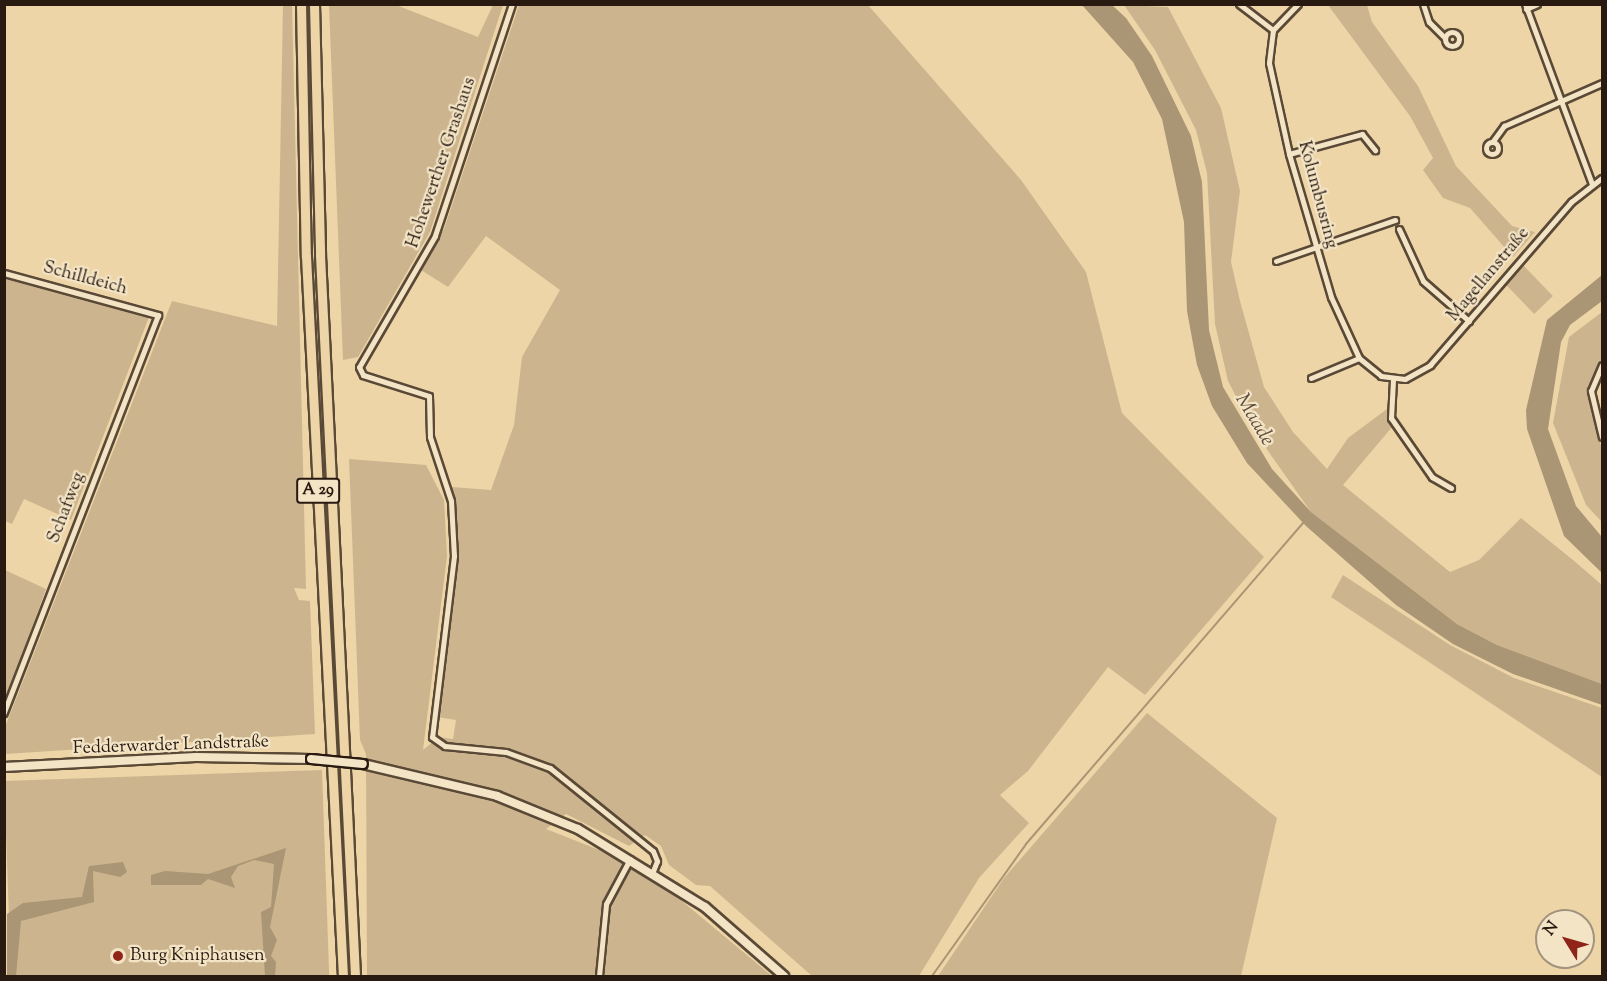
<!DOCTYPE html>
<html>
<head>
<meta charset="utf-8">
<style>
	body { margin:0 }
	#map { position:relative; width:1607px; height:981px; overflow:hidden; background:#edd5a7; font-family:"Sorts Mill Goudy",serif }
	div>[style] { position:absolute }
	.green>* { inset:0; background:#ccb58e; transform-origin:0 0 }
	.water>* { inset:0; background:#aa9574 }
	.stream>* { height:2px; margin:-1px; padding:0 1px; transform-origin:1px; border-radius:1px; background:#aa9574 }
	.roads { filter:drop-shadow(2px 0 #5a4936) drop-shadow(-2px 0 #5a4936) drop-shadow(0 2px #5a4936) drop-shadow(0 -2px #5a4936) }
	.street>* { height:5px; margin:-2.5px; padding:0 2.5px; transform-origin:2.5px; border-radius:2.5px; background:#f3e4c6 }
	.street>.ring { margin:-2.5px; padding:0; box-sizing:content-box; background:none; border:5px solid #f3e4c6; border-radius:50% }
	.secondary>* { height:8px; margin:-4px; padding:0 4px; transform-origin:4px; border-radius:4px; background:#f3e4c6 }
	.highway>* { height:9px; margin:-4.5px; padding:0 4.5px; transform-origin:4.5px; border-radius:4.5px; background:#edd5a7 }
	.bridges { filter:drop-shadow(2px 0 #291a11) drop-shadow(-2px 0 #291a11) drop-shadow(0 2px #291a11) drop-shadow(0 -2px #291a11) }
	.secondary-bridge>* { height:8px; margin:-4px; padding:0 4px; transform-origin:4px; border-radius:4px; background:#f3e4c6 }
	.dots>* { width:16px; height:16px; translate:-50% -50%; box-sizing:border-box; border:3px solid #f3e4c6; border-radius:50% }
	span { translate:-50% -50%; white-space:nowrap; text-align:center; line-height:1.15; -webkit-text-stroke:4.5px #f3e4c6; paint-order:stroke }
	.shield-label span { padding:2px 4px; background:#f3e4c6; border:2px solid; border-radius:4px; -webkit-text-stroke-width:0 }
	.shield-label { font-size:16px; color:#291a11; font-weight:700 }
	.street-label { font-size:18px; color:#291a11 }
	.poi-label { font-size:18px; color:#291a11 }
	.left { translate:0 -50%; text-align:left }
	.water-label { font-size:20px; color:#5d4b39; font-style:italic }
	.frame { position:absolute; inset:0; border:6px solid #291a11; pointer-events:none }
	.north { position:absolute; left:1535px; top:909px; width:60px; height:60px; box-sizing:border-box; background:#f3e4c6; border:2px solid #a2937e; border-radius:50%; rotate:307deg; font-size:16px; font-weight:700; line-height:24px; text-align:center; color:#291a11 }
	.north::after { content:''; display:block; margin:auto; width:21px; height:27px; background:#8f2418; clip-path:polygon(50% 0,100% 100%,50% 72%,0 100%) }
</style>
</head>
<body>
<div id="map">
	<div class="green">
		<div style="clip-path:polygon(283px 5px,292px 5px,306px 589px,294px 588px,299px 600px,310px 601px,315px 734px,5px 754px,5px 727px,172px 301px,277px 326px)"></div>
		<div style="clip-path:polygon(329px 5px,396px 5px,478px 37px,493px 5px,503px 5px,430px 232px,358px 357px,343px 360px)"></div>
		<div style="clip-path:polygon(519px 5px,868px 5px,1021px 180px,1086px 272px,1122px 413px,1264px 557px,1145px 695px,1108px 667px,1028px 771px,1000px 795px,1029px 823px,979px 878px,919px 976px,812px 976px,710px 886px,696px 885px,669px 865px,661px 846px,645px 835px,629px 846px,566px 814px,546px 829px,607px 853px,665px 887px,772px 976px,367px 976px,366px 754px,360px 740px,349px 459px,426px 465px,444px 500px,447px 556px,423px 750px,439px 737px,453px 739px,456px 720px,437px 717px,459px 556px,452px 487px,491px 490px,514px 425px,522px 357px,560px 290px,486px 236px,448px 287px,421px 270px,444px 229px)"></div>
		<div style="clip-path:polygon(1124px 5px,1168px 7px,1221px 108px,1240px 191px,1231px 262px,1240px 301px,1264px 387px,1293px 432px,1327px 469px,1348px 438px,1387px 409px,1393px 426px,1343px 485px,1450px 572px,1479px 560px,1521px 518px,1573px 560px,1602px 585px,1602px 684px,1497px 645px,1457px 624px,1311px 512px,1254px 431px,1228px 381px,1215px 324px,1207px 173px,1196px 130px,1155px 50px)"></div>
		<div style="clip-path:polygon(1328px 5px,1367px 5px,1372px 22px,1418px 86px,1456px 166px,1512px 226px,1535px 232px,1513px 257px,1470px 208px,1443px 198px,1423px 170px,1433px 158px,1410px 116px)"></div>
		<div style="left:1523px;top:265px;width:43px;height:26px;rotate:46deg"></div>
		<div style="clip-path:polygon(4px 276px,149px 317px,71px 520px,24px 499px,12px 524px,5px 521px)"></div>
		<div style="clip-path:polygon(1602px 312px,1602px 359px,1587px 391px,1602px 450px,1602px 522px,1586px 505px,1553px 423px,1569px 337px)"></div>
		<div style="clip-path:polygon(5px 570px,46px 589px,5px 701px)"></div>
		<div style="clip-path:polygon(1343px 575px,1450px 645px,1514px 678px,1602px 708px,1602px 777px,1331px 597px)"></div>
		<div style="clip-path:polygon(1147px 713px,1277px 818px,1241px 976px,938px 976px,1004px 878px)"></div>
		<div style="left:322px;top:770px;width:206px;height:318px;rotate:88deg"></div>
	</div>
	<div class="water">
		<div style="clip-path:polygon(1082px 5px,1112px 5px,1126px 18px,1152px 56px,1191px 136px,1202px 182px,1209px 330px,1223px 387px,1272px 469px,1311px 512px,1457px 624px,1497px 645px,1602px 684px,1602px 705px,1513px 674px,1453px 644px,1396px 605px,1306px 526px,1247px 463px,1212px 406px,1197px 365px,1187px 311px,1184px 222px,1162px 119px,1133px 62px)"></div>
		<div style="clip-path:polygon(1602px 275px,1602px 301px,1570px 325px,1561px 342px,1548px 429px,1576px 506px,1602px 537px,1602px 573px,1564px 536px,1527px 429px,1526px 410px,1547px 320px)"></div>
		<div style="clip-path:polygon(286px 848px,270px 927px,277px 940px,271px 956px,276px 962px,275px 976px,265px 976px,261px 912px,271px 907px,274px 864px,254px 860px,238px 866px,231px 877px,235px 888px,208px 879px,201px 885px,151px 885px,151px 875px,165px 871px,208px 874px)"></div>
		<div style="clip-path:polygon(123px 862px,127px 872px,120px 877px,93px 871px,94px 902px,21px 921px,16px 976px,7px 976px,7px 914px,23px 903px,82px 897px,89px 866px)"></div>
	</div>
	<div class="stream">
		<div style="left:932px;top:976px;width:162px;rotate:-54.5deg"></div>
		<div style="left:1026px;top:844px;width:425px;rotate:-49.2deg"></div>
	</div>
	<div class="roads">
		<div class="street">
			<div style="left:512px;top:4px;width:244px;rotate:108.4deg"></div>
			<div style="left:435px;top:236px;width:151px;rotate:120.1deg"></div>
			<div style="left:359px;top:367px;width:9px;rotate:63deg"></div>
			<div style="left:363px;top:375px;width:69px;rotate:17.7deg"></div>
			<div style="left:429px;top:396px;width:41px;rotate:88.6deg"></div>
			<div style="left:430px;top:437px;width:67px;rotate:71.8deg"></div>
			<div style="left:451px;top:501px;width:55px;rotate:86.9deg"></div>
			<div style="left:454px;top:556px;width:182px;rotate:96.9deg"></div>
			<div style="left:432px;top:737px;width:16px;rotate:35deg"></div>
			<div style="left:445px;top:746px;width:61px;rotate:5.6deg"></div>
			<div style="left:506px;top:752px;width:47px;rotate:20deg"></div>
			<div style="left:550px;top:768px;width:132px;rotate:38.9deg"></div>
			<div style="left:653px;top:851px;width:11px;rotate:68deg"></div>
			<div style="left:657px;top:861px;width:11px;rotate:112deg"></div>
			<div style="left:1239px;top:4px;width:43px;rotate:37.4deg"></div>
			<div style="left:1298px;top:4px;width:36px;rotate:134deg"></div>
			<div style="left:1273px;top:30px;width:33px;rotate:97deg"></div>
			<div style="left:1269px;top:63px;width:93px;rotate:77.6deg"></div>
			<div style="left:1289px;top:154px;width:149px;rotate:73.6deg"></div>
			<div style="left:1331px;top:297px;width:67px;rotate:65.3deg"></div>
			<div style="left:1359px;top:358px;width:28px;rotate:39deg"></div>
			<div style="left:1381px;top:376px;width:24px;rotate:7deg"></div>
			<div style="left:1405px;top:379px;width:29px;rotate:-29deg"></div>
			<div style="left:1430px;top:365px;width:216px;rotate:-49.1deg"></div>
			<div style="left:1571px;top:202px;width:39px;rotate:-38deg"></div>
			<div style="left:1423px;top:4px;width:19px;rotate:72deg"></div>
			<div style="left:1429px;top:22px;width:23px;rotate:45deg"></div>
			<div style="left:1525px;top:4px;width:192px;rotate:69.6deg"></div>
			<div style="left:1526px;top:9px;width:12px;rotate:-24deg"></div>
			<div class="ring" style="left:1445px;top:32px;width:9px;height:9px"></div>
			<div style="left:1493px;top:141px;width:19px;rotate:-54deg"></div>
			<div style="left:1504px;top:126px;width:107px;rotate:-23.7deg"></div>
			<div class="ring" style="left:1486px;top:142px;width:7px;height:7px"></div>
			<div style="left:1289px;top:154px;width:76px;rotate:-15.3deg"></div>
			<div style="left:1362px;top:134px;width:21px;rotate:51deg"></div>
			<div style="left:1399px;top:229px;width:57px;rotate:65.2deg"></div>
			<div style="left:1423px;top:281px;width:61px;rotate:41deg"></div>
			<div style="left:1276px;top:261px;width:126px;rotate:-19deg"></div>
			<div style="left:4px;top:273px;width:160px;rotate:15.3deg"></div>
			<div style="left:158px;top:315px;width:427px;rotate:111.2deg"></div>
			<div style="left:1602px;top:365px;width:28px;rotate:113deg"></div>
			<div style="left:1591px;top:391px;width:47px;rotate:76.6deg"></div>
			<div style="left:1311px;top:378px;width:52px;rotate:-22.6deg"></div>
			<div style="left:1393px;top:380px;width:38px;rotate:93deg"></div>
			<div style="left:1391px;top:418px;width:72px;rotate:55.2deg"></div>
			<div style="left:1432px;top:477px;width:22px;rotate:30deg"></div>
			<div style="left:599px;top:976px;width:72px;rotate:-84.4deg"></div>
			<div style="left:606px;top:904px;width:51px;rotate:-61.9deg"></div>
		</div>
		<div class="secondary">
			<div style="left:363px;top:764px;width:138px;rotate:13.4deg"></div>
			<div style="left:497px;top:796px;width:87px;rotate:22.2deg"></div>
			<div style="left:578px;top:829px;width:149px;rotate:31.6deg"></div>
			<div style="left:705px;top:907px;width:105px;rotate:41.1deg"></div>
			<div style="left:4px;top:767px;width:192px;rotate:-3deg"></div>
			<div style="left:196px;top:757px;width:115px;rotate:1deg"></div>
		</div>
		<div class="highway">
			<div style="left:301px;top:4px;width:252px;rotate:88.9deg"></div>
			<div style="left:306px;top:256px;width:721px;rotate:87.06deg"></div>
			<div style="left:314px;top:4px;width:251px;rotate:88.6deg"></div>
			<div style="left:320px;top:255px;width:722px;rotate:87.22deg"></div>
		</div>
	</div>
	<div class="bridges">
		<div class="secondary-bridge">
			<div style="left:311px;top:759px;width:52px;rotate:5.5deg"></div>
		</div>
	</div>
	<div class="dots">
		<div style="left:118px;top:956px;background:#8f2418"></div>
	</div>
	<div class="shield-label">
		<span style="left:318px;top:491px">A 29</span>
	</div>
	<div class="street-label">
		<span style="left:442px;top:163px;rotate:-71deg">Hohewerther Grashaus</span>
		<span style="left:1317px;top:195px;rotate:75deg">Kolumbusring</span>
		<span style="left:1489px;top:275px;rotate:-50deg">Magellanstraße</span>
		<span style="left:85px;top:279px;rotate:15deg">Schilldeich</span>
		<span style="left:67px;top:508px;rotate:-69deg">Schafweg</span>
		<span style="left:171px;top:746px;rotate:-2deg">Fedderwarder Landstraße</span>
	</div>
	<div class="poi-label">
		<span class="left" style="left:130px;top:956px">Burg Kniphausen</span>
	</div>
	<div class="water-label">
		<span style="left:1254px;top:420px;rotate:59deg">Maade</span>
	</div>
	<div class="frame"></div>
	<div class="north">N</div>
</div>
</body>
</html>
